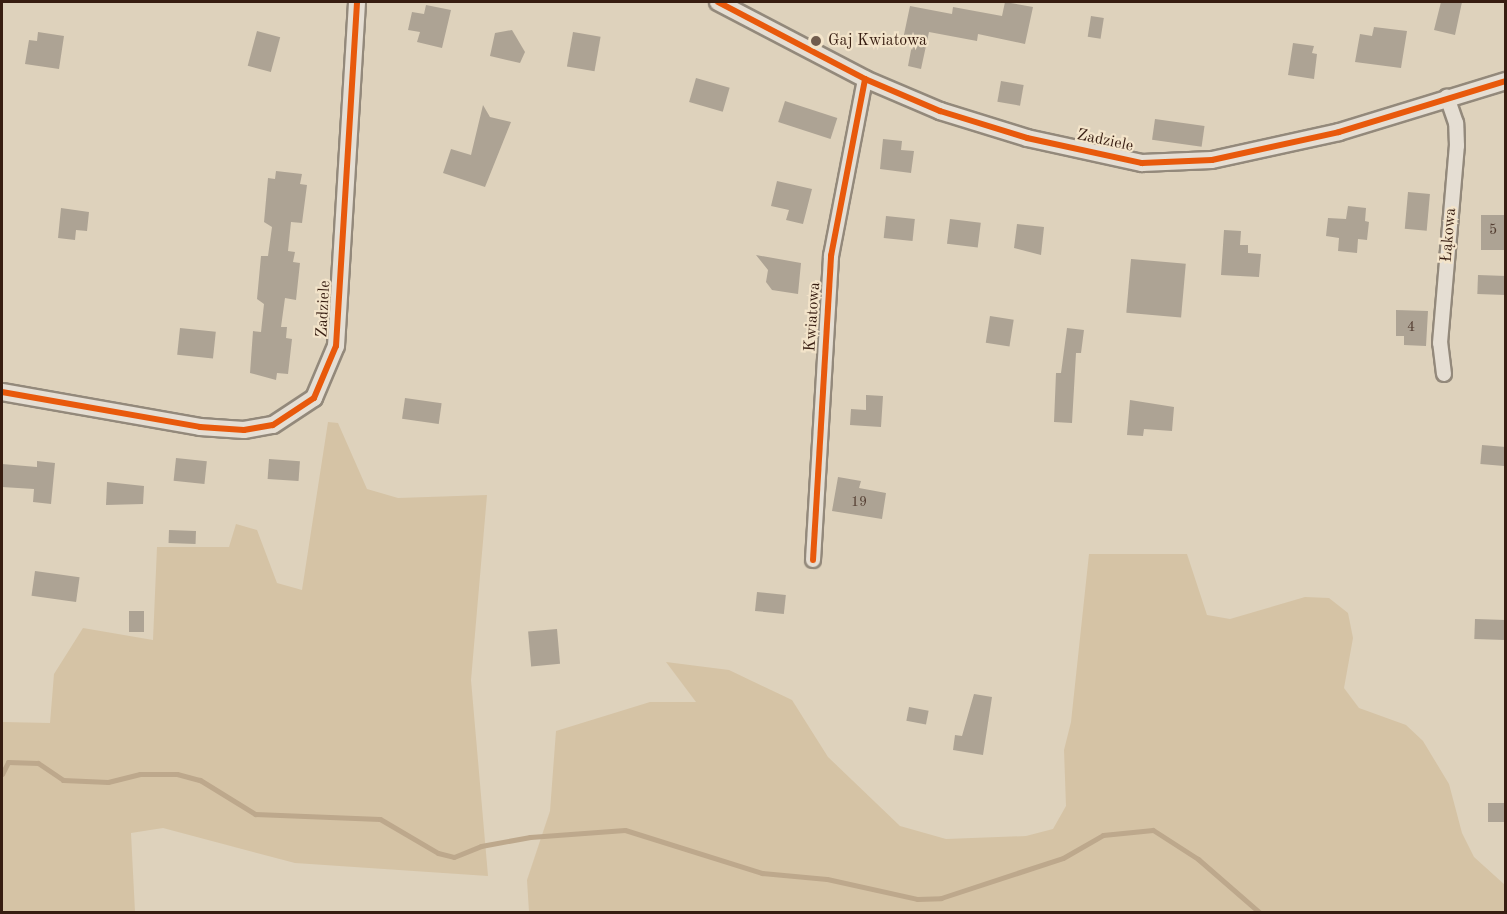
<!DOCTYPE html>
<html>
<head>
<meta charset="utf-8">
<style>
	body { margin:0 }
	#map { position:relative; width:1507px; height:914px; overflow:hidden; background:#ded2bc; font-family:"Old Standard TT",serif }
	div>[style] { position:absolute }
	.green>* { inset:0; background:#d5c3a5 }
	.stream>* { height:5px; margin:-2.5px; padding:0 2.5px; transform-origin:2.5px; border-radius:2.5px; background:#bda88c }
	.building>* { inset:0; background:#ada394; transform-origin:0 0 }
	.roads { filter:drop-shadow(2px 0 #93897b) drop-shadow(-2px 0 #93897b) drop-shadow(0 2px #93897b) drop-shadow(0 -2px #93897b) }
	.minor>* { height:14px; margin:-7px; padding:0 7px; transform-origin:7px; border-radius:7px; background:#e5ded3 }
	.tertiary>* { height:16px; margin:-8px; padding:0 8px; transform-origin:8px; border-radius:8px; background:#e5ded3 }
	.cycleway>* { height:6px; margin:-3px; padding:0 3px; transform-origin:3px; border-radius:3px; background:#e8590c }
	.dots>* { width:16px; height:16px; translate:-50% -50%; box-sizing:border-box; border:3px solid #f3e4ca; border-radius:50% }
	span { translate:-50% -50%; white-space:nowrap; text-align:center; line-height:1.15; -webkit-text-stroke:4.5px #f3e4ca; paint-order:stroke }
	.number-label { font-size:14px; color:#543e32 }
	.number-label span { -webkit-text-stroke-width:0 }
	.poi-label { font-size:16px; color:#371d11 }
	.left { translate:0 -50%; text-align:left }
	.street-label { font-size:16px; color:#371d11 }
	.frame { position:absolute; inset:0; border:3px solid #371d11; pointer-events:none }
</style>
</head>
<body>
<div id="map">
	<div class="green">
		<div style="clip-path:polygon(328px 422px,338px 423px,367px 489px,398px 498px,487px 495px,471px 680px,488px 876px,295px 863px,163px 828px,131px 833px,135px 912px,2px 912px,2px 722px,50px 723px,54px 674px,83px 628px,153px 640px,157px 547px,229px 547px,236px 524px,257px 530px,277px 583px,302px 590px)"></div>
		<div style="clip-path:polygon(1089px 554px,1187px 554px,1207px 615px,1230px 619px,1305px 597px,1329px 598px,1348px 613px,1353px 638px,1344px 688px,1359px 708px,1406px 725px,1423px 741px,1449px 784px,1462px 833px,1474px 857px,1505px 885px,1505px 912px,529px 912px,527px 880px,550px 811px,556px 731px,650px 702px,696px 702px,666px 662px,729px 670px,792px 700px,828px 757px,900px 826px,946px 839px,1026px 836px,1053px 829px,1066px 806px,1064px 750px,1071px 722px)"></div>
	</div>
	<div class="stream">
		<div style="left:2px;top:774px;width:13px;rotate:-63deg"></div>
		<div style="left:8px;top:762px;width:30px;rotate:2deg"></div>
		<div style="left:38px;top:763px;width:30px;rotate:34deg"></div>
		<div style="left:63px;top:780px;width:45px;rotate:2.5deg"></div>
		<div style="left:108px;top:782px;width:33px;rotate:-14deg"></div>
		<div style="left:140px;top:774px;width:37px"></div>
		<div style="left:177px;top:774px;width:24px;rotate:15deg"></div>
		<div style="left:200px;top:780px;width:65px;rotate:31.7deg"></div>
		<div style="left:255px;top:814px;width:125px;rotate:2.3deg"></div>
		<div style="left:380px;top:819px;width:67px;rotate:30.4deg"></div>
		<div style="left:438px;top:853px;width:16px;rotate:14deg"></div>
		<div style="left:454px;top:857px;width:29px;rotate:-22deg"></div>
		<div style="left:481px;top:846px;width:50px;rotate:-10.4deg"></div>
		<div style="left:530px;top:837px;width:95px;rotate:-4.2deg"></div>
		<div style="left:625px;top:830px;width:144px;rotate:17.4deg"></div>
		<div style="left:762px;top:873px;width:65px;rotate:5.3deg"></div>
		<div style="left:827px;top:879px;width:92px;rotate:12.5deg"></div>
		<div style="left:917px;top:899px;width:24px;rotate:-2deg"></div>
		<div style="left:941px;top:898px;width:128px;rotate:-18.2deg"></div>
		<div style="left:1063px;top:858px;width:46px;rotate:-29.9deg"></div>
		<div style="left:1103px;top:835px;width:50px;rotate:-5.7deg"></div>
		<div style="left:1153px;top:830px;width:54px;rotate:32.8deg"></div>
		<div style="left:1198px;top:859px;width:81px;rotate:41deg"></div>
	</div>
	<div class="building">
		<div style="clip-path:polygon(1005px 2px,1033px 7px,1025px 44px,978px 34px,977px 41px,929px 32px,921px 69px,908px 66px,912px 45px,902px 44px,910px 6px,952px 14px,953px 7px,1002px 16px)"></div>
		<div style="clip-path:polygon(1441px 2px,1462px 2px,1455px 35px,1434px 30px)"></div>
		<div style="clip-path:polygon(426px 5px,451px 10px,442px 48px,417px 42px,420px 32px,408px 30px,412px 12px,424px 14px)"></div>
		<div style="left:1091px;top:16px;width:13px;height:21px;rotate:9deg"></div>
		<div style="clip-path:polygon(1374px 27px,1407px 31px,1401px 68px,1355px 62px,1360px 34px,1372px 36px)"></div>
		<div style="clip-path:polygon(512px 30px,525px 52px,520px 63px,490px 56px,495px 33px)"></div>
		<div style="left:257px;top:31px;width:24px;height:36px;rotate:15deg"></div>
		<div style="clip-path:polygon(38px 32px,64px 36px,59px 69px,25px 64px,29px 40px,37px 41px)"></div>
		<div style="left:573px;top:32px;width:28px;height:35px;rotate:10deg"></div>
		<div style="clip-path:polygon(1293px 43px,1314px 46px,1312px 53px,1317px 54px,1314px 79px,1288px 75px)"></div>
		<div style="left:696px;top:78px;width:35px;height:25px;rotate:16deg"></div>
		<div style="left:1001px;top:81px;width:23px;height:21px;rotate:10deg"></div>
		<div style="left:785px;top:101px;width:55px;height:22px;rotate:18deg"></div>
		<div style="clip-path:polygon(483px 105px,490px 117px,511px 122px,485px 187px,443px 173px,451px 149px,471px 155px)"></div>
		<div style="left:1155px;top:119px;width:50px;height:21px;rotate:8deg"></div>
		<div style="clip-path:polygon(883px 139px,902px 141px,901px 150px,914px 151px,911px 173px,880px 169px)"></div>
		<div style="clip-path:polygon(276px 171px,302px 174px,300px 184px,307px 185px,302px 223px,291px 222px,288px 251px,295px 252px,293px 262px,300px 263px,296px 300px,285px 298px,281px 327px,287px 327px,286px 338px,292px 339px,288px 374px,277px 373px,276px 380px,250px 373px,253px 331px,261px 332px,264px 304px,257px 299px,261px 256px,268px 256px,272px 227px,264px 222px,268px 178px,275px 179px)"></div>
		<div style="clip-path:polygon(777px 181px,812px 189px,803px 224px,786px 220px,789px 210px,771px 206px)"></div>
		<div style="left:1408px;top:192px;width:22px;height:37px;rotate:5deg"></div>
		<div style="clip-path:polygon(1348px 206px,1366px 208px,1365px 221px,1369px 222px,1367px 240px,1358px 239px,1357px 253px,1338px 251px,1339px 238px,1326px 236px,1328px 218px,1346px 219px)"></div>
		<div style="clip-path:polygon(61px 208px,89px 212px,87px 231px,76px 230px,75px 240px,58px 238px)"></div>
		<div style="left:1506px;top:215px;width:35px;height:25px;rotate:90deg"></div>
		<div style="left:886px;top:216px;width:29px;height:22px;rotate:6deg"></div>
		<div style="left:950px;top:219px;width:31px;height:25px;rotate:7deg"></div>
		<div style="clip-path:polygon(1017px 224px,1044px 227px,1041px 255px,1014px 248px)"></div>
		<div style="clip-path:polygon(1224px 230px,1241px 231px,1240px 245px,1248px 245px,1248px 253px,1261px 254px,1259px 277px,1221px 275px)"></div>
		<div style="clip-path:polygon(756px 255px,801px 263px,798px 294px,772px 290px,766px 282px,768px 270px)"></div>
		<div style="left:1131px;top:259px;width:55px;height:54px;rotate:5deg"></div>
		<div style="left:1478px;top:275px;width:28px;height:19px;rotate:2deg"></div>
		<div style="clip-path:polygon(1396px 310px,1428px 311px,1426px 346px,1404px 345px,1404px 336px,1396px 336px)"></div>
		<div style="left:990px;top:316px;width:24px;height:27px;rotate:9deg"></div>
		<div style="left:180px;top:328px;width:36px;height:27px;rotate:6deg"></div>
		<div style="clip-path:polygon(1067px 328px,1084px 330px,1081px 353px,1076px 353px,1072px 423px,1054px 422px,1056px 373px,1061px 373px)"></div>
		<div style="clip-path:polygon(866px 395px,883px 396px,881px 427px,850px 425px,851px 409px,866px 410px)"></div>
		<div style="left:405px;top:398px;width:37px;height:21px;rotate:8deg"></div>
		<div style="clip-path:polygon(1130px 400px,1174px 407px,1172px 431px,1144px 429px,1143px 436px,1127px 435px)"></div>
		<div style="left:1482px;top:445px;width:24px;height:19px;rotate:5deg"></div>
		<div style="left:176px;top:458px;width:31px;height:23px;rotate:6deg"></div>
		<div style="left:269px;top:459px;width:31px;height:20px;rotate:4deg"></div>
		<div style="clip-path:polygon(37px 461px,55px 463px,51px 504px,33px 502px,34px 489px,2px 487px,2px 464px,37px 467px)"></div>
		<div style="clip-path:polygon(838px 477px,861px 481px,859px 488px,886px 493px,882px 519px,832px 511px)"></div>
		<div style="clip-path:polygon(107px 482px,144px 486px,143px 504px,106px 505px)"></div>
		<div style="left:169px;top:530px;width:27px;height:13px;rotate:2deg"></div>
		<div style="left:35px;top:571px;width:45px;height:25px;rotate:8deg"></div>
		<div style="left:757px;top:592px;width:29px;height:19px;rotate:6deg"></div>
		<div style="left:129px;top:611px;width:15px;height:21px"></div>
		<div style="left:1475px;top:619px;width:31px;height:20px;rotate:2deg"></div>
		<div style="left:557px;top:629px;width:35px;height:29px;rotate:85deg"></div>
		<div style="clip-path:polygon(974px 694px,992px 697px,983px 755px,953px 750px,955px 735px,962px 736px)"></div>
		<div style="left:909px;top:707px;width:20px;height:14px;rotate:11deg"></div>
		<div style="left:1506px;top:803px;width:19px;height:18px;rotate:90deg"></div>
	</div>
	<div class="roads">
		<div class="minor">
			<div style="left:1444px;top:374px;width:31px;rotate:-97deg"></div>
			<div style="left:1440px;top:343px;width:198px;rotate:-85.1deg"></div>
			<div style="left:1457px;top:146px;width:23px;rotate:-92deg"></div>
			<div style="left:1456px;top:123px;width:28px;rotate:-109deg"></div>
			<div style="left:813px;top:560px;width:305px;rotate:-86.6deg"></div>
			<div style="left:831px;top:256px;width:180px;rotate:-79.1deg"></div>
		</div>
		<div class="tertiary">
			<div style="left:718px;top:2px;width:166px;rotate:27.6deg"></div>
			<div style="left:865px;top:79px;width:82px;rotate:23.1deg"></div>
			<div style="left:940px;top:111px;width:91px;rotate:17.2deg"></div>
			<div style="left:1027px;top:138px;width:118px;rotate:12.3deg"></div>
			<div style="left:1142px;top:163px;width:70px;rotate:-2.5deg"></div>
			<div style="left:1212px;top:160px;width:130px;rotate:-12.4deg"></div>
			<div style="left:1339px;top:132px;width:175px;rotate:-17deg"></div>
			<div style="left:2px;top:392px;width:201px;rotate:10deg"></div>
			<div style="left:200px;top:427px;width:44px;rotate:3.9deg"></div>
			<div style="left:244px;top:430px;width:29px;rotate:-10deg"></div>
			<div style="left:273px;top:425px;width:49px;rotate:-33.4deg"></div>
			<div style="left:314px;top:398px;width:56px;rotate:-67.1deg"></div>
			<div style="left:336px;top:346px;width:345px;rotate:-86.5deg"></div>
		</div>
	</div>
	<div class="cycleway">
		<div style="left:718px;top:2px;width:166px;rotate:27.6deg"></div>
		<div style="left:865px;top:79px;width:82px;rotate:23.1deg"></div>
		<div style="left:940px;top:111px;width:91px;rotate:17.2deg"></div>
		<div style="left:1027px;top:138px;width:118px;rotate:12.3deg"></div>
		<div style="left:1142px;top:163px;width:70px;rotate:-2.5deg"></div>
		<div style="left:1212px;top:160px;width:130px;rotate:-12.4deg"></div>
		<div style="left:1339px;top:132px;width:175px;rotate:-17deg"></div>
		<div style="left:2px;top:392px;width:201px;rotate:10deg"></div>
		<div style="left:200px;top:427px;width:44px;rotate:3.9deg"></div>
		<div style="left:244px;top:430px;width:29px;rotate:-10deg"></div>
		<div style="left:273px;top:425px;width:49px;rotate:-33.4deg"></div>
		<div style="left:314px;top:398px;width:56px;rotate:-67.1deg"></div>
		<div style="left:336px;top:346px;width:345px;rotate:-86.5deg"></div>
		<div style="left:813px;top:560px;width:305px;rotate:-86.6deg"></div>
		<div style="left:831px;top:256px;width:180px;rotate:-79.1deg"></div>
	</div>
	<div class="dots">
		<div style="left:816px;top:41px;background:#715c4d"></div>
	</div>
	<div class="number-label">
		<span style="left:1493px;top:230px">5</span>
		<span style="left:1411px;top:327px">4</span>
		<span style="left:859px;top:502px">19</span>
	</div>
	<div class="poi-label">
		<span class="left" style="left:828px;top:41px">Gaj Kwiatowa</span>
	</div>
	<div class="street-label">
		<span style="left:1105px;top:141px;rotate:12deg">Zadziele</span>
		<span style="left:1449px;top:235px;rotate:-85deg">Łąkowa</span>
		<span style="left:324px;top:309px;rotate:-87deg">Zadziele</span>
		<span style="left:813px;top:317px;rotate:-86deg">Kwiatowa</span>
	</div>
	<div class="frame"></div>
</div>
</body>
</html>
